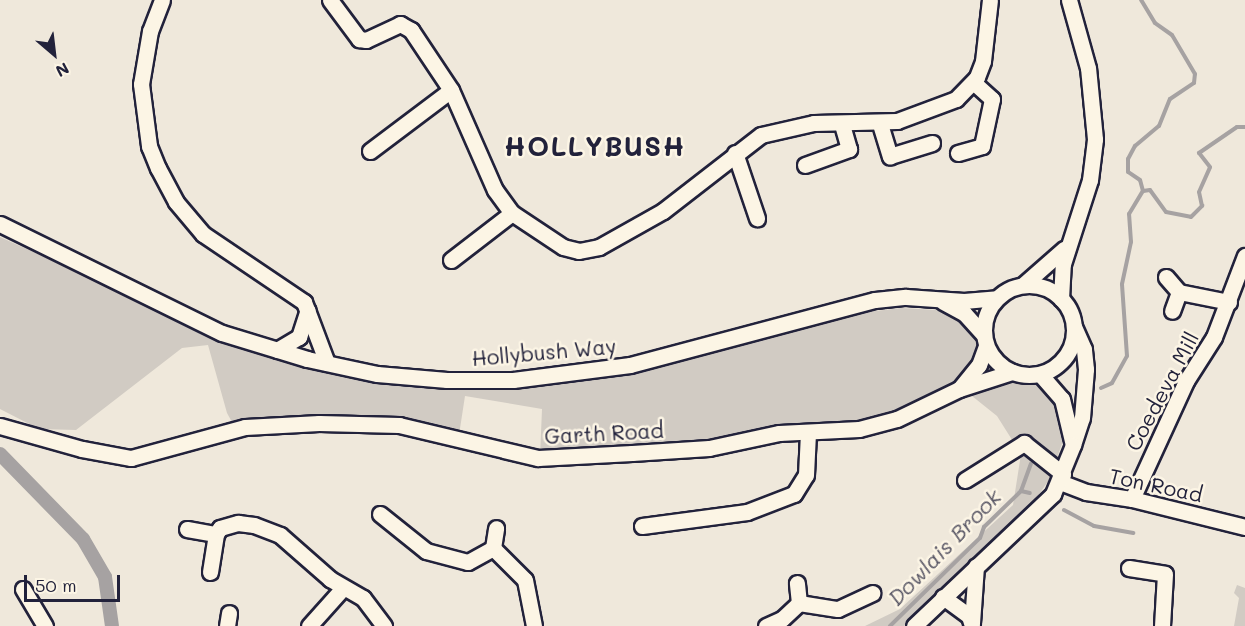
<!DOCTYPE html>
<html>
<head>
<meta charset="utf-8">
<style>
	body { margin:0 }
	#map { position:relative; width:1245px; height:626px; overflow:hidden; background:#efe8db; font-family:Mali,sans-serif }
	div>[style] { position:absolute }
	.green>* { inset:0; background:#d1cbc3 }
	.stream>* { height:4px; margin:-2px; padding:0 2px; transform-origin:2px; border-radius:2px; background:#a6a2a2 }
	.canal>* { height:14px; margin:-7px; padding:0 7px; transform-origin:7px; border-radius:7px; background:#a6a2a2 }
	.roads { filter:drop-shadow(2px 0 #22223b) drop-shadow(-2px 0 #22223b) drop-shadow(0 2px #22223b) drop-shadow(0 -2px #22223b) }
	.minor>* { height:15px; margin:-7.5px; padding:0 7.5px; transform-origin:7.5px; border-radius:7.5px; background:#fcf5e5 }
	.minor>.ring { margin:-7.5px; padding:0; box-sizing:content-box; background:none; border:15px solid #fcf5e5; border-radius:50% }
	span { translate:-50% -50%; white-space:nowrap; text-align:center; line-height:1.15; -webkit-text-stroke:5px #fcf5e5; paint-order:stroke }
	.street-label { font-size:21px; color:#22223b }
	.water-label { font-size:22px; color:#575564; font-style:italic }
	.district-label { font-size:27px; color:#22223b; font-weight:700; letter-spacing:1.5px }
	.north { position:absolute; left:24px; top:24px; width:60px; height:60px; -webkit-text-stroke:4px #fcf5e5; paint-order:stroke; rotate:152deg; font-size:16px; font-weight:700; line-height:24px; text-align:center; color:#22223b }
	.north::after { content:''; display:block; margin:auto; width:21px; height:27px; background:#22223b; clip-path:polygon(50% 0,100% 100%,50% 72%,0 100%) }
	.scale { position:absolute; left:24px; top:575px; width:96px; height:27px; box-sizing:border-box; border:3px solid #22223b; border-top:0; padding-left:8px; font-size:18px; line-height:21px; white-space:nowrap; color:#22223b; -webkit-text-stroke:4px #fcf5e5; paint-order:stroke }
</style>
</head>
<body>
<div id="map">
	<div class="green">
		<div style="clip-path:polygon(0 237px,251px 350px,296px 364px,387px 382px,493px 388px,575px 380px,653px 366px,848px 314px,902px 308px,936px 310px,959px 319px,974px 334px,978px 352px,956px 387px,878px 421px,540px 457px,542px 409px,465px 396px,459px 435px,417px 427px,238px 433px,227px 413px,208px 345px,182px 348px,76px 430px,39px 429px,0 409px)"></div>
		<div style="clip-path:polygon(1006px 382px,1045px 385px,1056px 401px,1063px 441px,1049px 480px,1030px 507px,904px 626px,865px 626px,900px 609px,1013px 505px,1021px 454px,997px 416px,967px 392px)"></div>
		<div style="clip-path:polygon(1237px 585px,1245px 588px,1245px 626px,1234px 626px,1239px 598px,1234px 593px)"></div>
	</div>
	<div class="stream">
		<div style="left:1143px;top:191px;width:7px;rotate:-8deg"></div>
		<div style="left:1150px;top:190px;width:27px;rotate:54deg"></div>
		<div style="left:1166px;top:212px;width:25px;rotate:11deg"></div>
		<div style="left:1191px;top:217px;width:16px;rotate:-45deg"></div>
		<div style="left:1202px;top:206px;width:14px;rotate:-102deg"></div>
		<div style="left:1199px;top:192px;width:27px;rotate:-66deg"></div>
		<div style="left:1210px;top:167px;width:18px;rotate:-128deg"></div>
		<div style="left:1199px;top:153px;width:46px;rotate:-34.4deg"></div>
		<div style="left:1237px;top:127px;width:8px"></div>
		<div style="left:1101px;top:388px;width:12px;rotate:-24deg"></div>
		<div style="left:1112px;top:383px;width:31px;rotate:-61deg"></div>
		<div style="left:1127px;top:356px;width:72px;rotate:-94deg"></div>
		<div style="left:1122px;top:284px;width:43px;rotate:-77.9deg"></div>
		<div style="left:1131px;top:242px;width:28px;rotate:-94deg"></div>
		<div style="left:1129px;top:214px;width:27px;rotate:-59deg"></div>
		<div style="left:1143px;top:191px;width:11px;rotate:-105deg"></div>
		<div style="left:1140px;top:180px;width:14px;rotate:-146deg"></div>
		<div style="left:1128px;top:172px;width:13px;rotate:-90deg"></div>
		<div style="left:1128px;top:159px;width:15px;rotate:-62deg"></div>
		<div style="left:1135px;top:146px;width:31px;rotate:-40deg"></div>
		<div style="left:1159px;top:126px;width:29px;rotate:-68deg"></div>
		<div style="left:1170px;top:99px;width:29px;rotate:-34deg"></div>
		<div style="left:1194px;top:83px;width:9px;rotate:-84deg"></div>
		<div style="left:1195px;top:74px;width:45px;rotate:-120.5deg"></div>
		<div style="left:1172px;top:35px;width:21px;rotate:-145deg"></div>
		<div style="left:1155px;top:23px;width:27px;rotate:-121deg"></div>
		<div style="left:1021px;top:491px;width:9px;rotate:13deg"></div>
		<div style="left:1064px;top:510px;width:34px;rotate:28deg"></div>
		<div style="left:1094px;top:526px;width:40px;rotate:10deg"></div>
		<div style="left:890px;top:626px;width:126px;rotate:-44.4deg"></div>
		<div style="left:980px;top:538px;width:12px;rotate:-70deg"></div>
		<div style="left:984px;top:527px;width:52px;rotate:-44.2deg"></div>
		<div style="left:1021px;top:491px;width:29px;rotate:-70deg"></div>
	</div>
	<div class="canal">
		<div style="left:0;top:454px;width:119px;rotate:45.7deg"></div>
		<div style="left:83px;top:539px;width:44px;rotate:59.9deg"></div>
		<div style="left:105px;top:577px;width:49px;rotate:81.9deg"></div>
	</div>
	<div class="roads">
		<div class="minor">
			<div style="left:162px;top:0;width:33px;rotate:111deg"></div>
			<div style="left:150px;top:31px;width:54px;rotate:99.6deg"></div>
			<div style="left:141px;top:84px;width:63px;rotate:82.6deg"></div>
			<div style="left:149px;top:146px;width:24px;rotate:68deg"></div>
			<div style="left:158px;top:168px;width:38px;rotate:62deg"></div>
			<div style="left:176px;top:202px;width:42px;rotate:49.8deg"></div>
			<div style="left:203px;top:234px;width:122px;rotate:34deg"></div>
			<div style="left:304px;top:302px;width:65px;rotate:69.3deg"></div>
			<div style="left:330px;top:0;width:49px;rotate:53.4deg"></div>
			<div style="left:359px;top:39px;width:7px;rotate:8deg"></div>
			<div style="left:366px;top:40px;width:38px;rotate:-25deg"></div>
			<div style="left:400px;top:24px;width:13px;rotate:29deg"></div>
			<div style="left:411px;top:30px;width:72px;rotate:56.3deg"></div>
			<div style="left:451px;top:90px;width:109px;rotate:66.3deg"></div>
			<div style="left:495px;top:190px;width:29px;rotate:54deg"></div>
			<div style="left:512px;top:213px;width:61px;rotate:33.7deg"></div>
			<div style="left:563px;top:247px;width:16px;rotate:14deg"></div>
			<div style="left:579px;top:251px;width:20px;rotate:-11deg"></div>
			<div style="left:599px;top:247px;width:73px;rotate:-29.4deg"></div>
			<div style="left:663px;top:211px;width:124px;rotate:-37.8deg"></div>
			<div style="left:761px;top:135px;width:54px;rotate:-12.8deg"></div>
			<div style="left:814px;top:123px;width:83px;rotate:-1.4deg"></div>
			<div style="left:897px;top:121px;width:63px;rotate:-20.4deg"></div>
			<div style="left:956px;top:99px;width:30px;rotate:-46deg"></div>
			<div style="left:977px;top:77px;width:17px;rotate:-69deg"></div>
			<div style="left:983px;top:61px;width:61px;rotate:-83.5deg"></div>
			<div style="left:880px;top:124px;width:34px;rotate:73deg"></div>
			<div style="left:890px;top:156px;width:44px;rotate:-17.2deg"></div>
			<div style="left:370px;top:151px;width:101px;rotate:-37deg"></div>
			<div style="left:735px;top:153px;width:69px;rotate:71.3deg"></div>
			<div style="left:958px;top:153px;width:25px;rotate:-16deg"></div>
			<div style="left:982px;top:146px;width:48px;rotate:-78deg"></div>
			<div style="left:992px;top:99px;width:25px;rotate:-138deg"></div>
			<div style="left:805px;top:165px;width:47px;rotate:-20deg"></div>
			<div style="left:849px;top:149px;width:26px;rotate:-106deg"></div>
			<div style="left:0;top:224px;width:247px;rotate:26.2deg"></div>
			<div style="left:222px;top:333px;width:89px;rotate:17deg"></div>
			<div style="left:307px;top:359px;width:72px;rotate:12.1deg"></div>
			<div style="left:377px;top:374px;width:70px;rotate:4.9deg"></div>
			<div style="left:447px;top:380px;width:66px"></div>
			<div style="left:513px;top:380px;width:118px;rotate:-7.3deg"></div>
			<div style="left:630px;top:365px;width:253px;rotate:-14.9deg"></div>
			<div style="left:875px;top:300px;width:31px;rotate:-6deg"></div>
			<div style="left:906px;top:297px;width:58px;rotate:3.9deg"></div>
			<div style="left:964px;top:301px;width:33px;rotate:-5deg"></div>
			<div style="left:451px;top:260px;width:77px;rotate:-37.6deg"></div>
			<div style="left:1166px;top:277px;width:20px;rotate:49deg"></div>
			<div style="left:1179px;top:292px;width:20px;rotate:110deg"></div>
			<div class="ring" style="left:984px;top:285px;width:75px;height:75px"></div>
			<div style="left:1023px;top:285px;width:55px;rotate:-41.3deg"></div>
			<div style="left:1179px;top:292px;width:51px;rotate:11.3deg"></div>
			<div style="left:1061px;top:299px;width:35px;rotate:-87deg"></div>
			<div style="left:1063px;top:264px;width:88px;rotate:-72.2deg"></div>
			<div style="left:1090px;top:180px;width:41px;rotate:-83deg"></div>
			<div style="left:1095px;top:139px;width:71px;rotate:-95.6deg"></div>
			<div style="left:1088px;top:68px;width:71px;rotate:-105.6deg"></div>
			<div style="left:943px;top:302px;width:24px;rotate:28deg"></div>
			<div style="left:964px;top:313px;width:28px;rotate:48deg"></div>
			<div style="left:277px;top:350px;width:26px;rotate:-31deg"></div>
			<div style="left:299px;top:337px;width:28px;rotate:-72deg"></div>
			<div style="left:1040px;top:374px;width:33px;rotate:49deg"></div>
			<div style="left:1062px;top:399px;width:47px;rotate:76.6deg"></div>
			<div style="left:1073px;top:445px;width:28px;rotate:-72deg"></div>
			<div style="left:1082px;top:418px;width:49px;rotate:-85.3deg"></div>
			<div style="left:1086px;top:369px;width:20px;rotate:-96deg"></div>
			<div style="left:1084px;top:349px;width:24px;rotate:-114deg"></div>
			<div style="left:961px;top:387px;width:28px;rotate:-51deg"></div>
			<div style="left:979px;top:365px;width:20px;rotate:-70deg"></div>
			<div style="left:0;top:426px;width:85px;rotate:15.7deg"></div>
			<div style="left:82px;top:449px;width:50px;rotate:10.4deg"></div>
			<div style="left:131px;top:458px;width:118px;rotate:-15.2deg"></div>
			<div style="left:245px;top:427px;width:74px;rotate:-3.1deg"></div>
			<div style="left:319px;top:423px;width:80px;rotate:1.4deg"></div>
			<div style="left:399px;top:425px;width:143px;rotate:13.4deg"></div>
			<div style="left:538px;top:458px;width:94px;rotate:-3deg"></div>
			<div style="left:632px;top:453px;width:77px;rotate:-3.7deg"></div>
			<div style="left:709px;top:448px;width:72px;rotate:-12.1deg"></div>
			<div style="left:779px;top:433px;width:80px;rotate:-2.9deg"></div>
			<div style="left:859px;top:429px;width:39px;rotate:-15deg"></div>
			<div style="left:897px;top:419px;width:69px;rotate:-25.8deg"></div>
			<div style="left:959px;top:389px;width:56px;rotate:-17.8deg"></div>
			<div style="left:965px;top:480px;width:70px;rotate:-32.1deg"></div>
			<div style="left:1024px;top:443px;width:50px;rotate:38.5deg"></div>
			<div style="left:1060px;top:482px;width:28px;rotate:21deg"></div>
			<div style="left:1086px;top:492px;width:47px;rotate:8.7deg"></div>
			<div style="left:1132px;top:499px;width:116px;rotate:13.9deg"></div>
			<div style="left:1132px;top:499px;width:130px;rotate:-65.4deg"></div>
			<div style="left:1186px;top:381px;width:52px;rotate:-57.5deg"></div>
			<div style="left:1214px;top:337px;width:87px;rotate:-69.1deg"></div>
			<div style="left:380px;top:514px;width:59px;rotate:38.8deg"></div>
			<div style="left:426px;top:551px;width:43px;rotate:14.7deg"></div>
			<div style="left:468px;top:562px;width:29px;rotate:-29deg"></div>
			<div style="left:493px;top:548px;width:20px;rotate:-81deg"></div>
			<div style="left:642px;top:526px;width:106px;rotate:-7.6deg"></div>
			<div style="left:747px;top:512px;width:50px;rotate:-21deg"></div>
			<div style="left:794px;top:494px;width:22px;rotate:-58deg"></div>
			<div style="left:806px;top:475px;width:43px;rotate:-87.3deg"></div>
			<div style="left:187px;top:529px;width:29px;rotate:10deg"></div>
			<div style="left:493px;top:548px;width:45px;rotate:45deg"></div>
			<div style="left:525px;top:580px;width:47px;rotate:78.9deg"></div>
			<div style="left:1129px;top:568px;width:36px;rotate:9deg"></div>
			<div style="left:1165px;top:574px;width:52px;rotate:93.3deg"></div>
			<div style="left:210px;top:572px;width:38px;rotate:-81deg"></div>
			<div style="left:216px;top:534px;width:7px;rotate:-56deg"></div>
			<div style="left:220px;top:528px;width:19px;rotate:-16deg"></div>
			<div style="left:238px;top:523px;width:16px;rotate:7deg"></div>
			<div style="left:254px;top:525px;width:28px;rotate:21deg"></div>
			<div style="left:280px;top:535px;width:67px;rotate:41.3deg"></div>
			<div style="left:330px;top:579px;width:38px;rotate:30deg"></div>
			<div style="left:363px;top:598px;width:35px;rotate:53deg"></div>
			<div style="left:23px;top:589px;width:43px;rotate:59.3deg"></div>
			<div style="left:943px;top:597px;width:32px;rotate:36deg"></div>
			<div style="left:969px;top:616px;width:10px;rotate:73deg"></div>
			<div style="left:799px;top:603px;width:39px;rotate:9deg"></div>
			<div style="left:838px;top:609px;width:38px;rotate:-25deg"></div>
			<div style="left:972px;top:623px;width:57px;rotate:-86deg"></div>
			<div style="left:227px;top:626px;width:13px;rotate:-81deg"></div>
			<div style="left:309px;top:626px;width:51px;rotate:-48.2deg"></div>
			<div style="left:766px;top:626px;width:17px;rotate:-24deg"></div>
			<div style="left:782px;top:619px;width:23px;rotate:-43deg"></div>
			<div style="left:799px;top:603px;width:20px;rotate:-96deg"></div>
			<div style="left:914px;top:626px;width:192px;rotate:-43.5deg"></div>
			<div style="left:1053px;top:494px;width:53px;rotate:-67.8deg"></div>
		</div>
	</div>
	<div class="street-label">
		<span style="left:544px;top:352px;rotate:-5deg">Hollybush Way</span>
		<span style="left:1162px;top:391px;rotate:-62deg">Coedeva Mill</span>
		<span style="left:604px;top:433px;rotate:-3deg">Garth Road</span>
		<span style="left:1156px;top:485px;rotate:12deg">Ton Road</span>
	</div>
	<div class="water-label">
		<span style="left:944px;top:547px;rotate:-46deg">Dowlais Brook</span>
	</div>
	<div class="district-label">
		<span style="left:595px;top:146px">HOLLYBUSH</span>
	</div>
	<div class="north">N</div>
	<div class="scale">50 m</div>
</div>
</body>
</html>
